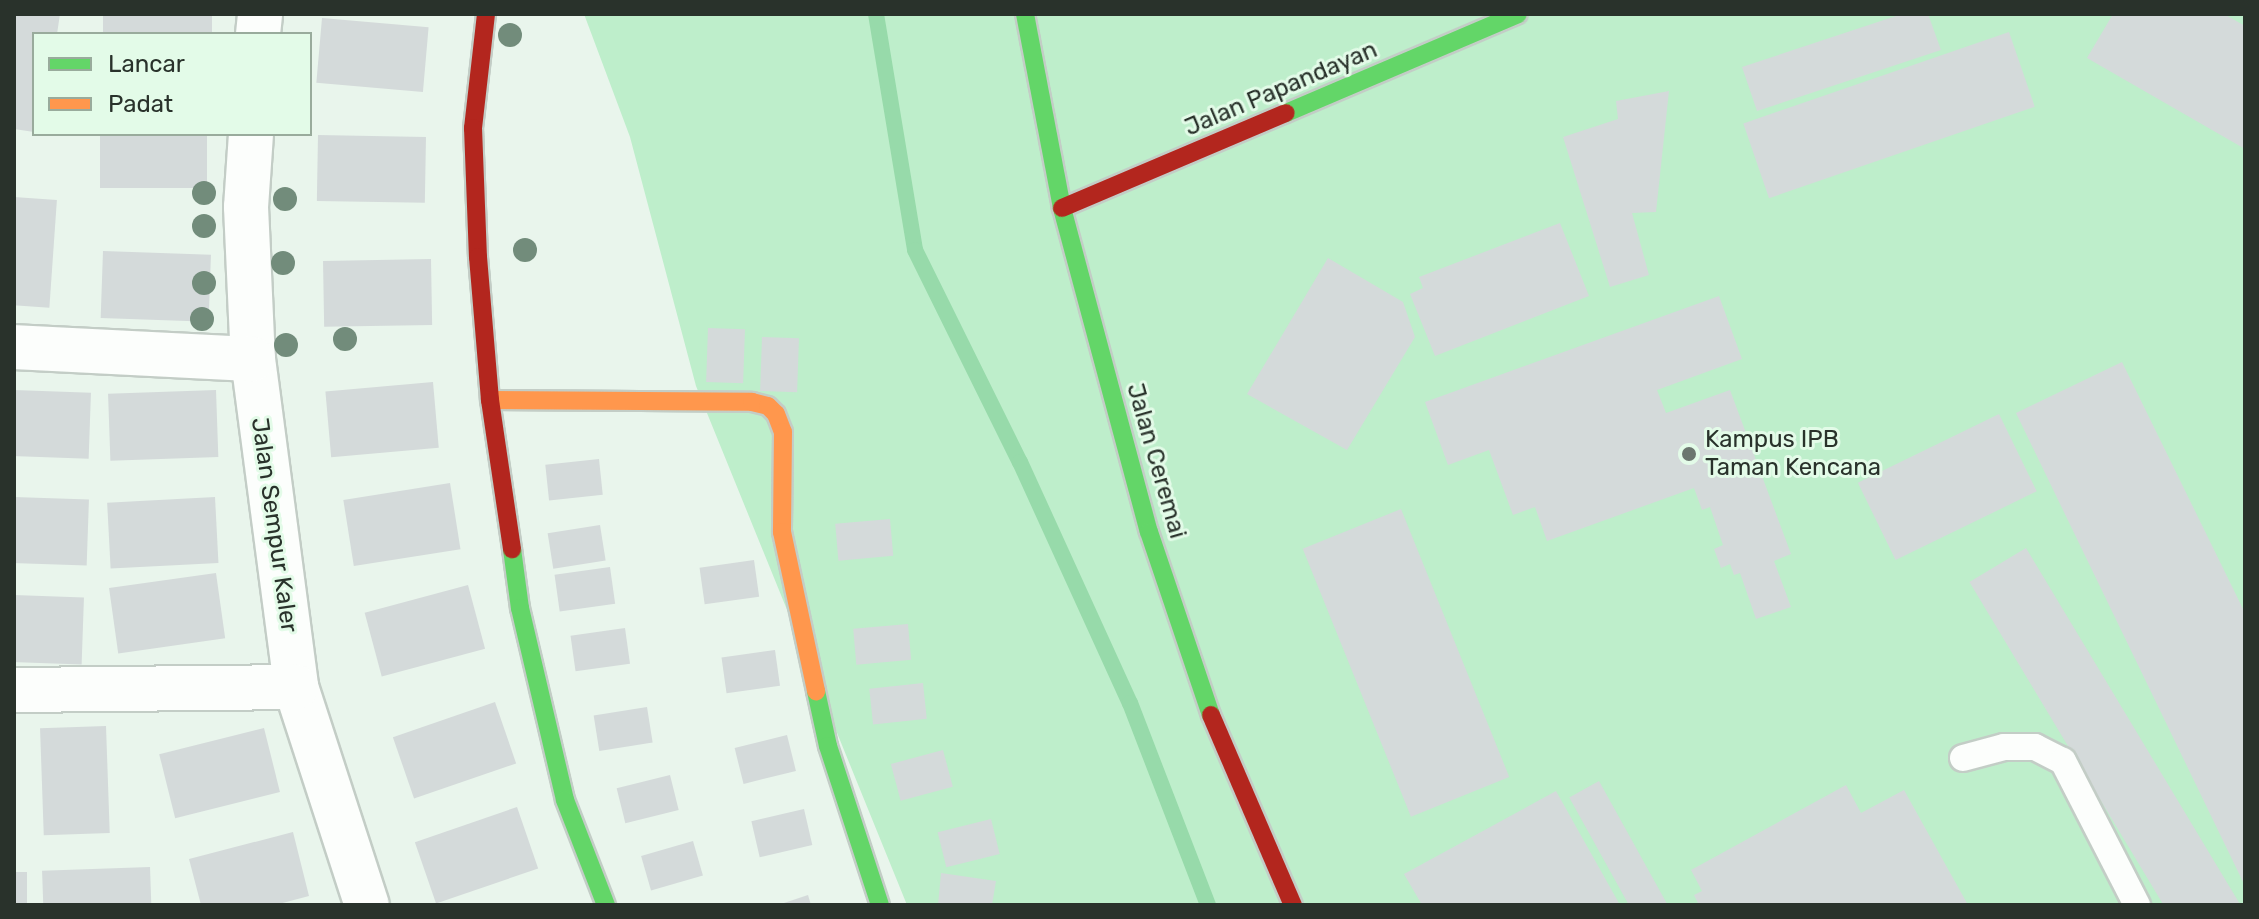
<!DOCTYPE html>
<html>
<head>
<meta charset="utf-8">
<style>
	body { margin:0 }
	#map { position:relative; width:2259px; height:919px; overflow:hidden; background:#e9f5ec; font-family:Rubik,sans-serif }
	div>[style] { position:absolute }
	.green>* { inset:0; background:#beeecb }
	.stream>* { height:16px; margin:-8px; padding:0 8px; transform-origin:8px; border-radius:8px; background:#97daaa }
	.building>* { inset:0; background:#d4dada; transform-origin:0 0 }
	.roads { filter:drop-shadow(2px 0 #c3cdc6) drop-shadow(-2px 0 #c3cdc6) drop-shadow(0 2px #c3cdc6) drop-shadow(0 -2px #c3cdc6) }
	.lane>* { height:26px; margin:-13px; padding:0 13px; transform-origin:13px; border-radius:13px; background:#fcfefc }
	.street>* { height:44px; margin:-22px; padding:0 22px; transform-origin:22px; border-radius:22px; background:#fcfefc }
	.fast>* { height:18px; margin:-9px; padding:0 9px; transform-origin:9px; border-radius:9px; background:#63d668 }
	.slow>* { height:18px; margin:-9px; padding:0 9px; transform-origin:9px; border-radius:9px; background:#ff974d }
	.jam>* { height:18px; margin:-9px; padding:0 9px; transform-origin:9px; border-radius:9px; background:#b3261e }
	.trees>* { width:24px; height:24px; margin:-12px; border-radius:50%; background:#728c7b }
	.dots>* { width:22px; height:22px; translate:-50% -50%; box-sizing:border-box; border:4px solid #e3fbe8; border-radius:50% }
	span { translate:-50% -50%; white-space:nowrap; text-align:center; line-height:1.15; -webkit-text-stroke:6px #e3fbe8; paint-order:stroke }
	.street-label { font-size:24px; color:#29322b }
	.poi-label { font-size:24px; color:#29322b }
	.left { translate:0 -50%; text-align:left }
	.frame { position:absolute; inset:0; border:16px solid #29322b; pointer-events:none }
	.legend { position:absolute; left:32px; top:32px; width:280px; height:104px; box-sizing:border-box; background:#e3fbe8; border:2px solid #99ab9c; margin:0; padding:10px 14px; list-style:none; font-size:24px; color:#29322b }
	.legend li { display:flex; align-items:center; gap:16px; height:40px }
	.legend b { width:40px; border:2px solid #99ab9c }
</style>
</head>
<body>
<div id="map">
	<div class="green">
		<div style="clip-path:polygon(584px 14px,2245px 14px,2245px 905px,907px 905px,696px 386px,630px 137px)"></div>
	</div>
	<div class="stream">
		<div style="left:876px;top:14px;width:239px;rotate:80.6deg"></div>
		<div style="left:915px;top:250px;width:237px;rotate:63.7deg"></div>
		<div style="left:1020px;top:462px;width:265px;rotate:65.5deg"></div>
		<div style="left:1130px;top:703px;width:217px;rotate:68.9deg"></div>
	</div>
	<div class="building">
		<div style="clip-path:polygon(14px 14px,60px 14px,57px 34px,34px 34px,34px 132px,14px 129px)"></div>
		<div style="left:103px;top:14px;width:109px;height:20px"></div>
		<div style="clip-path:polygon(1902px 14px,1928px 14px,1941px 50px,1757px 111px,1742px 67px)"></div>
		<div style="clip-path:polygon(2113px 14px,2224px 14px,2245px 26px,2245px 149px,2087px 58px)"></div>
		<div style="left:322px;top:18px;width:107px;height:65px;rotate:5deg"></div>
		<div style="left:2009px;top:32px;width:79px;height:281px;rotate:71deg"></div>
		<div style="clip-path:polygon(1669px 91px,1656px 212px,1632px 213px,1649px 275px,1610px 287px,1563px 137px,1618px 119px,1616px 101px)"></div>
		<div style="left:100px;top:134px;width:107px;height:54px"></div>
		<div style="left:318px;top:135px;width:108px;height:66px;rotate:1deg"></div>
		<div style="left:14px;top:197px;width:43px;height:108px;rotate:4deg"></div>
		<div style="clip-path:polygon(1560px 223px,1589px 296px,1435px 356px,1410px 294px,1423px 288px,1419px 277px)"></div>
		<div style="left:103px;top:251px;width:108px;height:67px;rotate:2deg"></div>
		<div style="clip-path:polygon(1328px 258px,1403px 302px,1415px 337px,1347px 450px,1247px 394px)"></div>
		<div style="left:431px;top:259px;width:66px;height:108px;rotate:89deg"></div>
		<div style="clip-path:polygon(1719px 296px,1742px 359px,1657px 390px,1666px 413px,1730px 390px,1791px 554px,1774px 561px,1791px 607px,1756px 619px,1740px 573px,1734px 575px,1730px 564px,1721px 568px,1714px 549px,1723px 545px,1710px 507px,1702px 510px,1694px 488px,1547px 541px,1535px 507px,1513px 515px,1489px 450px,1448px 465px,1425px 402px)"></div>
		<div style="left:708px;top:328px;width:37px;height:54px;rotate:2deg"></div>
		<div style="left:762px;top:337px;width:37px;height:54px;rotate:2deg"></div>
		<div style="clip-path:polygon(2122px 362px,2245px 613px,2245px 886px,2016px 413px)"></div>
		<div style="left:433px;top:382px;width:66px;height:108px;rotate:85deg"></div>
		<div style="left:14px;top:390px;width:77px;height:66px;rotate:2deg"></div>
		<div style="left:216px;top:390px;width:67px;height:108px;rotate:88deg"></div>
		<div style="left:1999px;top:414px;width:86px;height:157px;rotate:64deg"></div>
		<div style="left:599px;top:459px;width:36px;height:54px;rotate:84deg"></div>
		<div style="left:450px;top:483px;width:67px;height:108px;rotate:81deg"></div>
		<div style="left:14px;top:497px;width:75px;height:66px;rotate:2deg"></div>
		<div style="left:215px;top:497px;width:66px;height:108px;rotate:87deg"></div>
		<div style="left:1401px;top:509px;width:289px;height:106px;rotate:68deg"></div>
		<div style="left:890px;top:519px;width:37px;height:55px;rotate:85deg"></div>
		<div style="left:600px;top:525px;width:36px;height:53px;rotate:81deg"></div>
		<div style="left:2026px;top:548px;width:417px;height:66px;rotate:59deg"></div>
		<div style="left:754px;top:560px;width:37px;height:55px;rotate:82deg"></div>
		<div style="left:610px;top:567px;width:37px;height:56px;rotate:82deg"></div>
		<div style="left:216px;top:573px;width:66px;height:108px;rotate:82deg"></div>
		<div style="left:468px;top:585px;width:66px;height:107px;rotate:75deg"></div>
		<div style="left:14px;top:595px;width:70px;height:67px;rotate:2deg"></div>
		<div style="left:908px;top:624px;width:36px;height:55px;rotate:85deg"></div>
		<div style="left:625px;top:628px;width:36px;height:55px;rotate:82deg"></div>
		<div style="left:775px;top:650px;width:36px;height:54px;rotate:82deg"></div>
		<div style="left:923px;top:683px;width:36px;height:54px;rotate:84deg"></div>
		<div style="left:495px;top:702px;width:65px;height:108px;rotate:71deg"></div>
		<div style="left:647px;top:707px;width:36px;height:54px;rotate:81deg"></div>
		<div style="left:106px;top:726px;width:107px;height:66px;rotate:88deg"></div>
		<div style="left:264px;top:728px;width:66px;height:108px;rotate:76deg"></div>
		<div style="left:787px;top:735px;width:37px;height:54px;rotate:76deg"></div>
		<div style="left:943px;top:750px;width:38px;height:54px;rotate:75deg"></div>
		<div style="left:670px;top:775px;width:36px;height:55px;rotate:76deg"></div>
		<div style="left:1599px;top:781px;width:142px;height:34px;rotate:61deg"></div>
		<div style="clip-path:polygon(1846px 785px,1861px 813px,1904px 790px,1968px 905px,1699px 905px,1694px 895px,1702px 891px,1691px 870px)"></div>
		<div style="clip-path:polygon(1556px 791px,1620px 905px,1422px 905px,1404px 874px)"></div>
		<div style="left:517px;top:807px;width:65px;height:108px;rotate:71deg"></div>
		<div style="left:804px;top:809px;width:37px;height:54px;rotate:77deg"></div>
		<div style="left:991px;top:819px;width:36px;height:55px;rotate:76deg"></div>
		<div style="clip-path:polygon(293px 832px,309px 896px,275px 905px,201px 905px,189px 859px)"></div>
		<div style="left:693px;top:841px;width:36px;height:54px;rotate:74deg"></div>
		<div style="left:150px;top:867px;width:38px;height:108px;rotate:88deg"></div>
		<div style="left:14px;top:872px;width:13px;height:33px"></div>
		<div style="clip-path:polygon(941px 873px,996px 881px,992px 905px,938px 905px)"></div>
		<div style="clip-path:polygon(808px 895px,811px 905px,781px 905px,781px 904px)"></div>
	</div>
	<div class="roads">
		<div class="lane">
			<div style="left:1963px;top:758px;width:42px;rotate:-15deg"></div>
			<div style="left:2004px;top:747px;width:31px"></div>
			<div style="left:2035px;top:747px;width:31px;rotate:27deg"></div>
			<div style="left:2063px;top:761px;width:162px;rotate:62.8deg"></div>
		</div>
		<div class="street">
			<div style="left:258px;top:34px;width:20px;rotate:-84deg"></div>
			<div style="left:251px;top:134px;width:73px;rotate:93.9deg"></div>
			<div style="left:246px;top:207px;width:152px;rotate:87.4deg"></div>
			<div style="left:253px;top:359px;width:331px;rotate:82.5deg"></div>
			<div style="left:296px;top:687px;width:229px;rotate:72deg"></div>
			<div style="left:14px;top:347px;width:239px;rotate:2.9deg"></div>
			<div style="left:14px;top:690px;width:282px;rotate:-0.6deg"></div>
		</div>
		<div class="fast">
			<div style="left:1025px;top:14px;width:197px;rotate:79.2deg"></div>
			<div style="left:1062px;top:208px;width:335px;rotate:75deg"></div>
			<div style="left:1149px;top:532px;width:193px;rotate:71.3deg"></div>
			<div style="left:1286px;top:113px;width:252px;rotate:-23.1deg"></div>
			<div style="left:512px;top:549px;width:60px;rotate:82.3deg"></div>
			<div style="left:520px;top:608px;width:197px;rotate:76.8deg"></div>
			<div style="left:565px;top:800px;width:113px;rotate:68.7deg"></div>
			<div style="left:816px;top:691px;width:56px;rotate:77.7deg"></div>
			<div style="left:828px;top:746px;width:167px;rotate:71.9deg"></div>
		</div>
		<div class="slow">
			<div style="left:490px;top:400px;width:262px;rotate:0.4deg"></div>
			<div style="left:752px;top:402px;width:16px;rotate:14deg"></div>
			<div style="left:768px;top:406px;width:11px;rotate:45deg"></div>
			<div style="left:776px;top:414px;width:19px;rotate:69deg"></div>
			<div style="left:783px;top:432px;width:100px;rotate:90.6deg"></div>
			<div style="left:782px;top:532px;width:163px;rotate:77.9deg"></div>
		</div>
		<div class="jam">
			<div style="left:486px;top:14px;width:115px;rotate:96.5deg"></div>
			<div style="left:473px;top:128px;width:129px;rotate:87.8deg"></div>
			<div style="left:478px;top:257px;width:144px;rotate:85.2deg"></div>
			<div style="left:490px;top:400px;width:151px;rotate:81.6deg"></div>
			<div style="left:1062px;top:208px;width:243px;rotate:-23deg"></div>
			<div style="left:1211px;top:715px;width:207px;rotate:66.7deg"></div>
		</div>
	</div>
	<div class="trees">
		<div style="left:510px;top:35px"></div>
		<div style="left:204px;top:193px"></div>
		<div style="left:285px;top:199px"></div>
		<div style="left:204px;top:226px"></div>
		<div style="left:525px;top:250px"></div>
		<div style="left:283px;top:263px"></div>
		<div style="left:204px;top:283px"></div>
		<div style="left:202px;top:319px"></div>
		<div style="left:345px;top:339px"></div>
		<div style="left:286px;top:345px"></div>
	</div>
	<div class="dots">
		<div style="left:1689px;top:454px;background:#6c766f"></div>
	</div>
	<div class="street-label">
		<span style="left:1281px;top:89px;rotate:-23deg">Jalan Papandayan</span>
		<span style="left:1156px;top:461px;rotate:74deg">Jalan Ceremai</span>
		<span style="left:274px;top:525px;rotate:82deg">Jalan Sempur Kaler</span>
	</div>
	<div class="poi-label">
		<span class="left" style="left:1705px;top:454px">Kampus IPB<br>Taman Kencana</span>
	</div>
	<div class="frame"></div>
	<ul class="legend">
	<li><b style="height:10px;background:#63d668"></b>Lancar</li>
	<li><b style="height:10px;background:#ff974d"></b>Padat</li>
	</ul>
</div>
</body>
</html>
